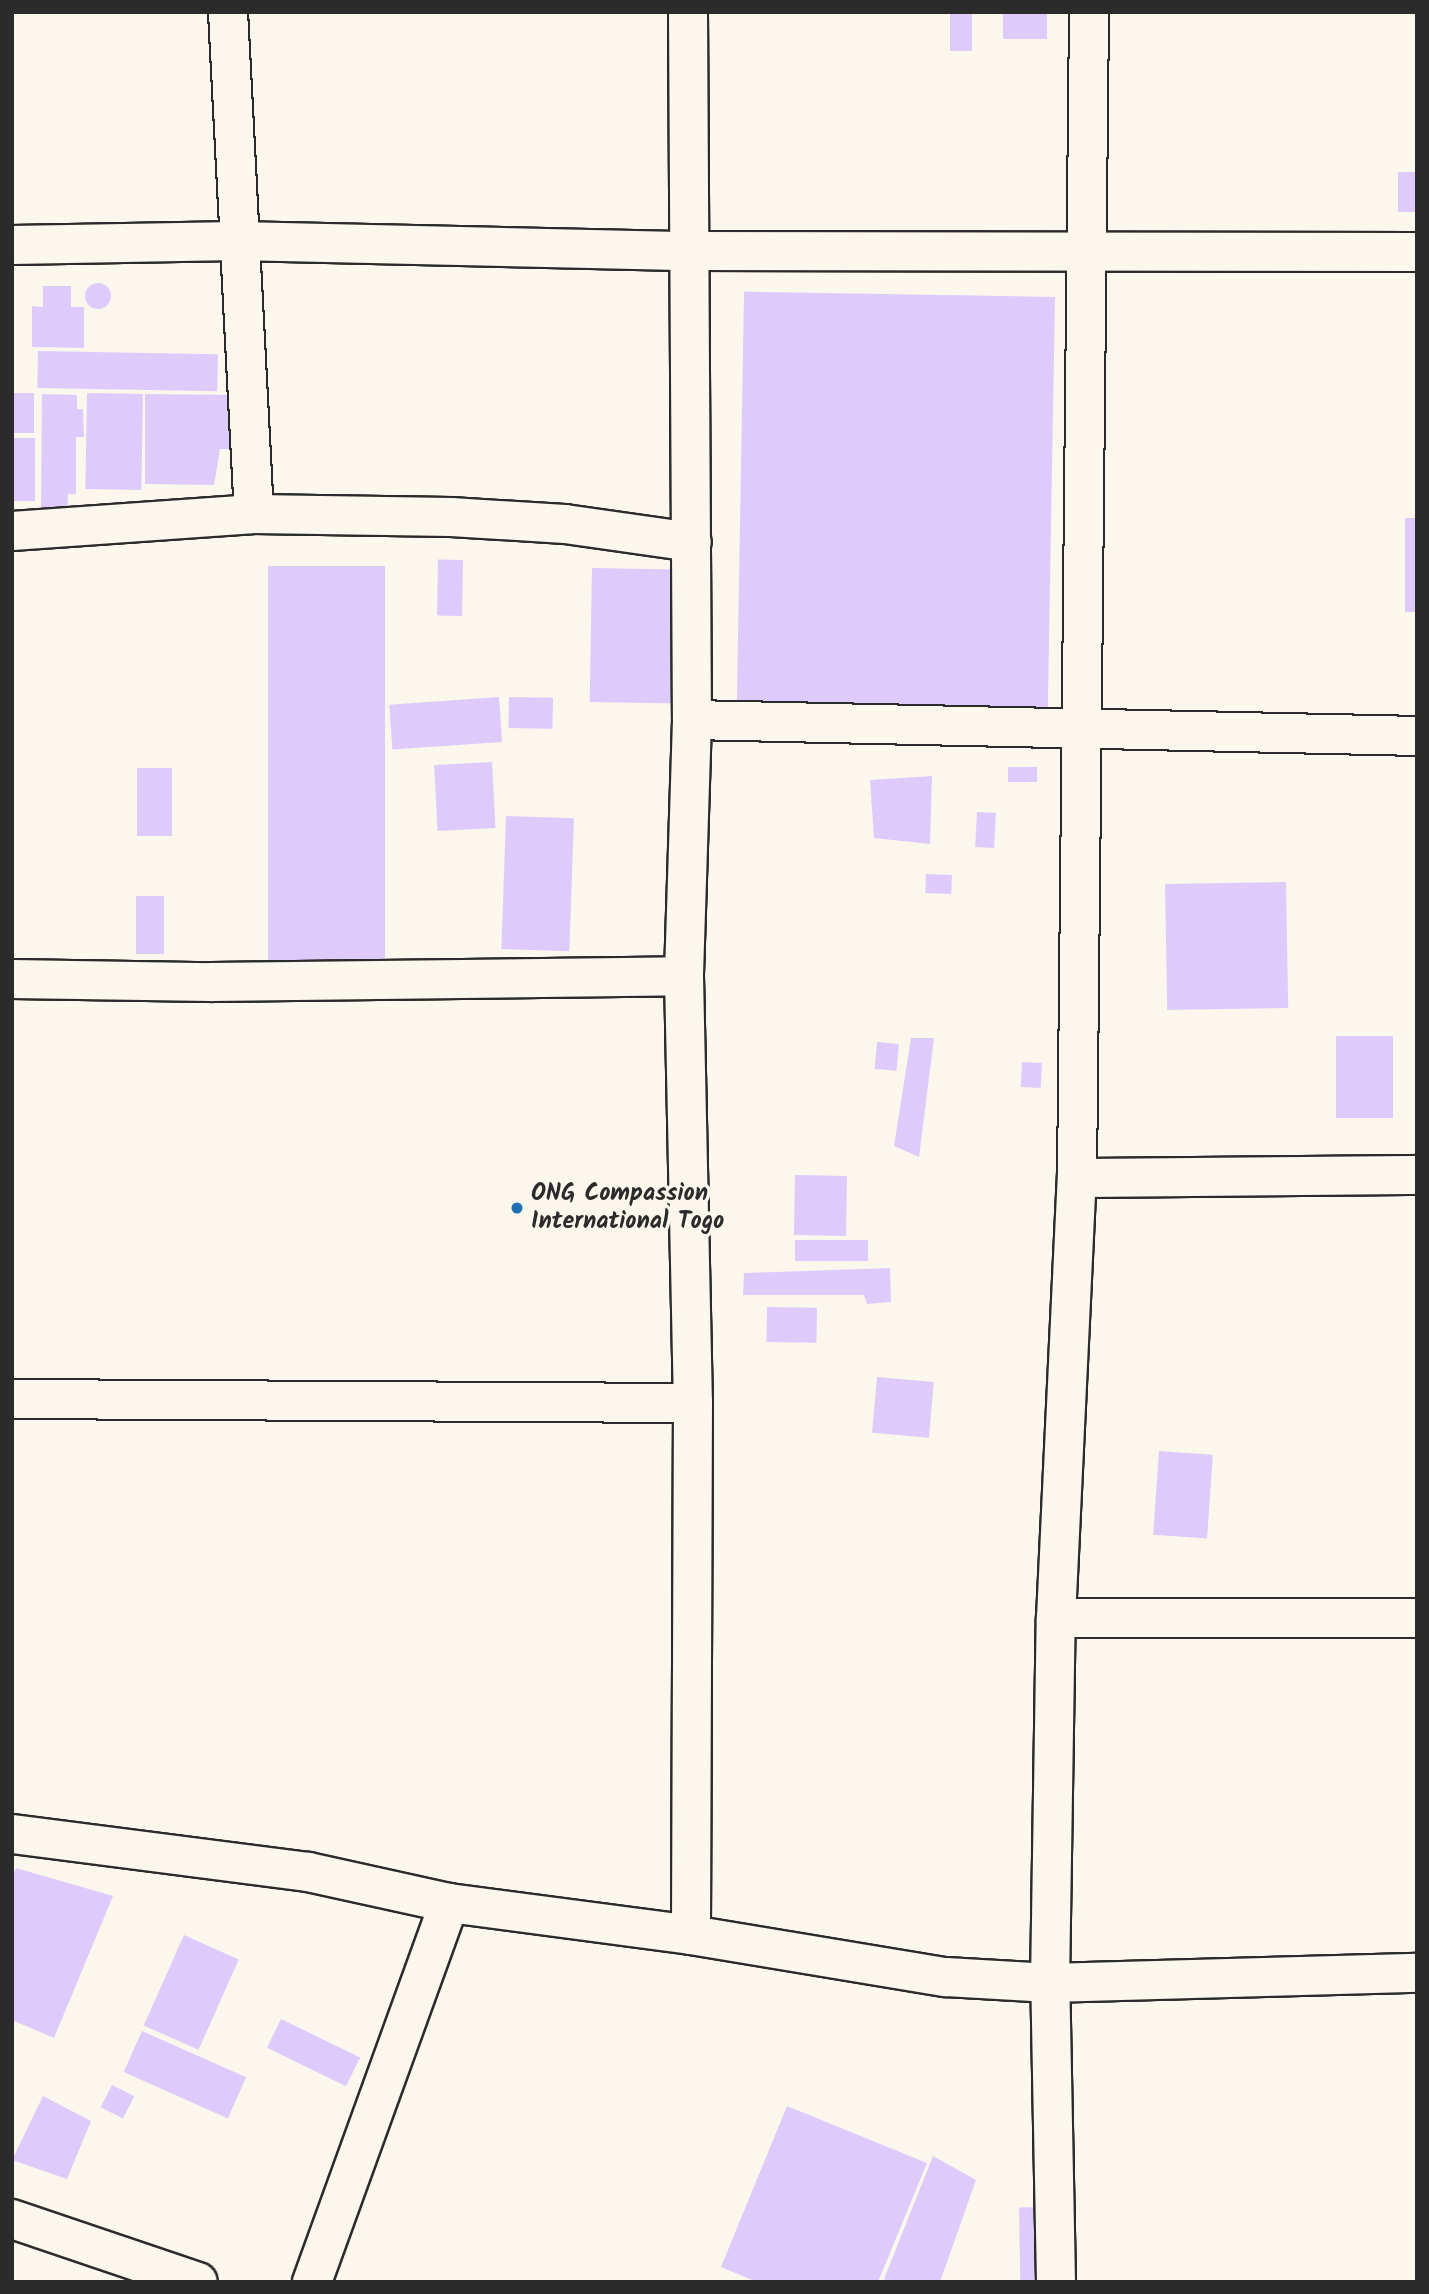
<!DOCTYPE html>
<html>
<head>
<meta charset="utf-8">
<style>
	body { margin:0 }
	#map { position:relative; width:1429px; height:2294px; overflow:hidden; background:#fbf7ec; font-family:Kalam,sans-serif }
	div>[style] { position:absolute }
	.building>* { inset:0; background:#decbfc; transform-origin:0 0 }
	.round { border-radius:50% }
	.roads { filter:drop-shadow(2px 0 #2b2b2b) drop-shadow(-2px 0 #2b2b2b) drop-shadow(0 2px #2b2b2b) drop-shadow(0 -2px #2b2b2b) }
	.street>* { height:38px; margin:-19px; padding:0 19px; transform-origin:19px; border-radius:19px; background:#fbf7ec }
	.dots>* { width:19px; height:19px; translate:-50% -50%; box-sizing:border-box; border:4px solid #fbf7ec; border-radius:50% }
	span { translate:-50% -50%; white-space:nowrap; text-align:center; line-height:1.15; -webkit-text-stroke:7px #fbf7ec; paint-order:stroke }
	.poi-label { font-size:24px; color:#2b2b2b; font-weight:700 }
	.left { translate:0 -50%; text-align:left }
	.frame { position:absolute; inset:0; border:14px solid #2b2b2b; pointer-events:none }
</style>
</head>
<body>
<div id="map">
	<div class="building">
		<div style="left:950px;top:12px;width:22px;height:39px"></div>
		<div style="left:1003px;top:12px;width:44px;height:27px"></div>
		<div style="left:1398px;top:172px;width:19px;height:40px"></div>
		<div class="round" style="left:85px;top:283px;width:26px;height:26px"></div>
		<div style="clip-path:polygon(43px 286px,71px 286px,71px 307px,84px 307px,84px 348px,32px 347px,32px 306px,43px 307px)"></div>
		<div style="left:1055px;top:297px;width:417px;height:311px;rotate:91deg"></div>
		<div style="left:38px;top:351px;width:180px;height:37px;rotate:1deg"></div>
		<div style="left:12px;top:393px;width:22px;height:40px"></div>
		<div style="left:87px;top:393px;width:56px;height:96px;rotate:1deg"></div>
		<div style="clip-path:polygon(42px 394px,77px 395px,77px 409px,83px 409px,84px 437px,76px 437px,76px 494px,68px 494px,67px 515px,41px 515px)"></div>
		<div style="clip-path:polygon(145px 394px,239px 395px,238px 449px,220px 449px,214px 485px,145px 484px)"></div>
		<div style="left:12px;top:438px;width:23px;height:63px"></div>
		<div style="left:1405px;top:518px;width:12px;height:94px"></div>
		<div style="left:463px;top:560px;width:56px;height:25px;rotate:91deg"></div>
		<div style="left:385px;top:566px;width:401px;height:117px;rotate:90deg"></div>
		<div style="left:592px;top:568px;width:89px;height:134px;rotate:1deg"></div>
		<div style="left:499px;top:697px;width:45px;height:110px;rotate:86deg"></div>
		<div style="left:509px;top:697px;width:44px;height:31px;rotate:1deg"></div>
		<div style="left:492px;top:762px;width:66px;height:58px;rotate:87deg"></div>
		<div style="left:1008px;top:767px;width:29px;height:15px"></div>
		<div style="left:137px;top:768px;width:35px;height:68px"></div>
		<div style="clip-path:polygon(932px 776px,930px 844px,874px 838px,870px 780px)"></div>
		<div style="left:977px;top:812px;width:19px;height:35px;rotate:3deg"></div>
		<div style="left:506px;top:816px;width:68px;height:133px;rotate:2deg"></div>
		<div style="left:926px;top:874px;width:26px;height:19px;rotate:2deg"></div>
		<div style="left:1286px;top:882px;width:126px;height:121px;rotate:89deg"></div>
		<div style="left:136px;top:896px;width:28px;height:58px"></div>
		<div style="left:1336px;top:1036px;width:57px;height:82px"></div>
		<div style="clip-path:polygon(911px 1038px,934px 1038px,919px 1157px,894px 1146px)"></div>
		<div style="left:877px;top:1042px;width:22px;height:27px;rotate:5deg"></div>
		<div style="left:1022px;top:1062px;width:20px;height:25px;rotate:3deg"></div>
		<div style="left:795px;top:1175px;width:52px;height:60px;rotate:1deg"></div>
		<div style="left:868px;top:1240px;width:21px;height:73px;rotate:90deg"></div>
		<div style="clip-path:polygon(890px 1268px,891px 1302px,867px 1304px,864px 1295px,743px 1295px,744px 1273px)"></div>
		<div style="left:767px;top:1307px;width:50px;height:35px;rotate:1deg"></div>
		<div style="left:877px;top:1377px;width:57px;height:56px;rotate:5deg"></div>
		<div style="left:1159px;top:1451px;width:54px;height:84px;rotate:4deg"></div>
		<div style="clip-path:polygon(16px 1868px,113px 1896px,54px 2038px,12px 2020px,12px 1878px)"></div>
		<div style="left:184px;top:1935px;width:60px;height:99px;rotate:24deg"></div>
		<div style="left:281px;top:2019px;width:88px;height:32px;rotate:26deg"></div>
		<div style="left:142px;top:2031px;width:114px;height:45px;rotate:24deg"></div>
		<div style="left:112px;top:2085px;width:25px;height:25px;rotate:27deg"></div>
		<div style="clip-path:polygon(43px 2096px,91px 2121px,67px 2179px,12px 2160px)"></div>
		<div style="clip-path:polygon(787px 2106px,927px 2163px,878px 2282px,757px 2282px,721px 2267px)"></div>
		<div style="clip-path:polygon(933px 2156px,976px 2180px,940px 2282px,892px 2282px,884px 2279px)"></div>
		<div style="left:1047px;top:2207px;width:75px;height:28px;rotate:89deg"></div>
	</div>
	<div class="roads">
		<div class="street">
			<div style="left:228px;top:12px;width:503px;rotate:87.04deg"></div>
			<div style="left:688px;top:12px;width:708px;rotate:89.68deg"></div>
			<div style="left:692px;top:720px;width:256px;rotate:91.8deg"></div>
			<div style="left:684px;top:976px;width:427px;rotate:88.8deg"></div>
			<div style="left:693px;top:1403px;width:532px;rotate:90.22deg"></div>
			<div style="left:12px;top:245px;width:225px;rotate:-1deg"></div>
			<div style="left:237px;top:241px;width:453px;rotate:1.3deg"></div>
			<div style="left:690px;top:251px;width:727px;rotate:0.08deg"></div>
			<div style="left:12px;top:531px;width:243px;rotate:-4deg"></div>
			<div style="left:254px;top:514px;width:197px;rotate:0.9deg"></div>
			<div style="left:451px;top:517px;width:114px;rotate:3.5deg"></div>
			<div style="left:565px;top:524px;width:128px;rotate:8.1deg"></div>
			<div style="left:692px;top:720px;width:725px;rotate:1.26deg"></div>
			<div style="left:12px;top:979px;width:199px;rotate:0.9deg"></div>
			<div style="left:211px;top:982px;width:473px;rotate:-0.7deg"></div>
			<div style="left:1077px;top:1178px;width:340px;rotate:-0.5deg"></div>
			<div style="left:12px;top:1399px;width:681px;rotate:0.34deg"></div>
			<div style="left:1056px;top:1618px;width:361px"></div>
			<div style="left:12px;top:1834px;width:298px;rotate:7.3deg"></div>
			<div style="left:308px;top:1872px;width:144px;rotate:12.4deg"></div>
			<div style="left:449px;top:1903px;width:244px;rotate:7.5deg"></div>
			<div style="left:691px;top:1935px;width:258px;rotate:9.4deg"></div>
			<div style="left:946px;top:1977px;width:104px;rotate:3.3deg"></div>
			<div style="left:1050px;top:1983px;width:367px;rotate:-1.6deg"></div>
			<div style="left:12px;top:2219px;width:196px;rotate:18.7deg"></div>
			<div style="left:312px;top:2282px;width:403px;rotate:-70.1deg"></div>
			<div style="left:1056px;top:2282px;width:299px;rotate:-91.1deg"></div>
			<div style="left:1050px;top:1983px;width:365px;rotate:-89.1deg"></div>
			<div style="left:1056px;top:1618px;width:441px;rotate:-87.3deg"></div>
			<div style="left:1077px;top:1178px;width:1166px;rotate:-89.41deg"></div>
		</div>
	</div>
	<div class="dots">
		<div style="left:517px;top:1208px;background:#1f6fb2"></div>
	</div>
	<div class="poi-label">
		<span class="left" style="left:531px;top:1208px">ONG Compassion<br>International Togo</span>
	</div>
	<div class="frame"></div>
</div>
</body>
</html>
